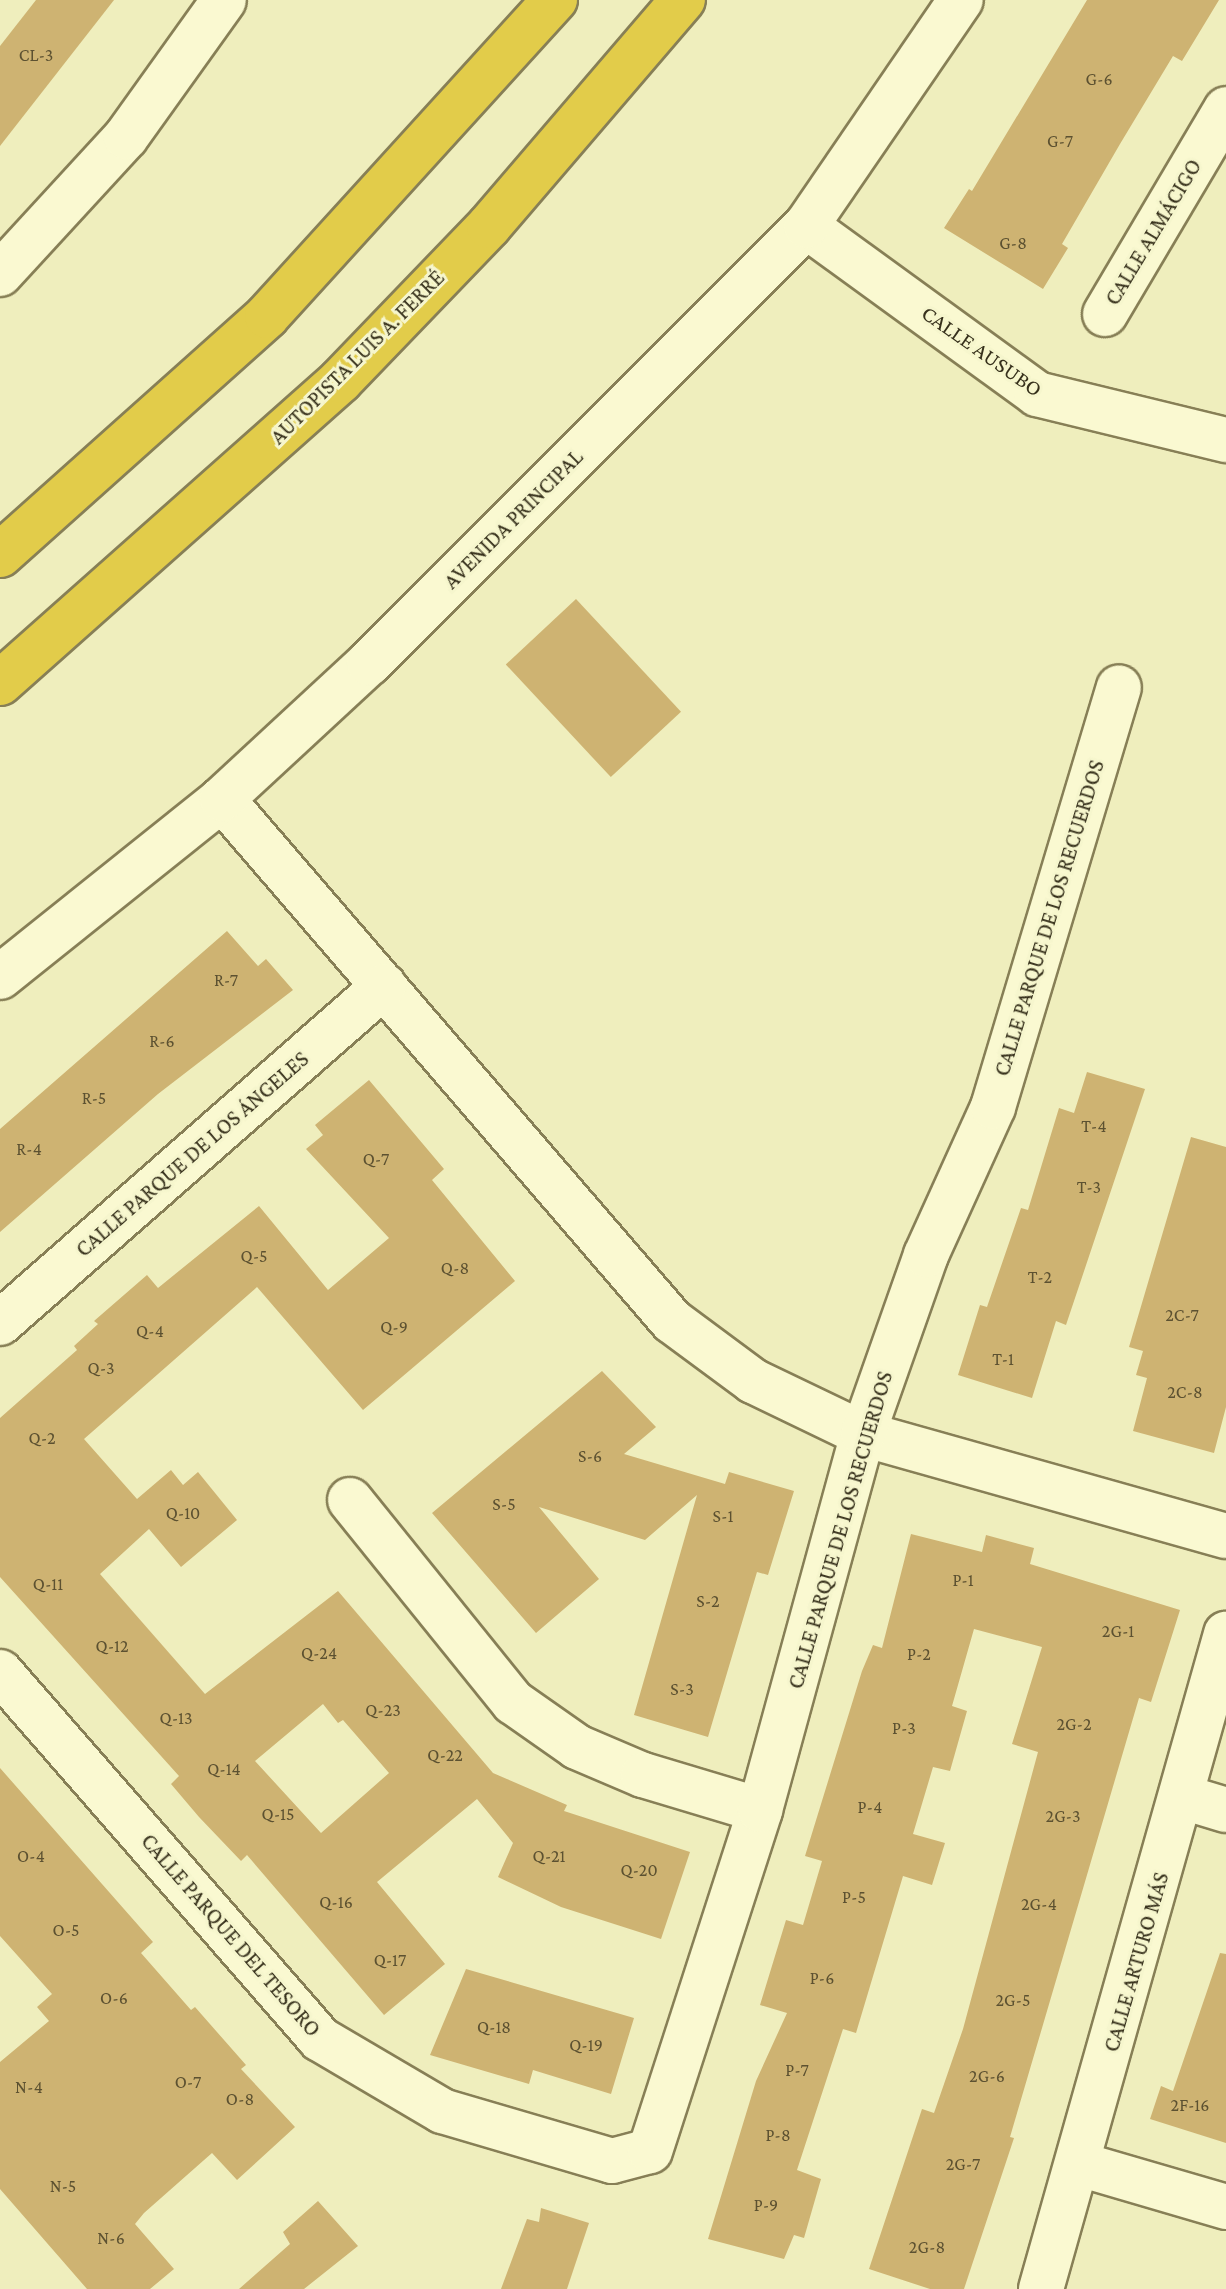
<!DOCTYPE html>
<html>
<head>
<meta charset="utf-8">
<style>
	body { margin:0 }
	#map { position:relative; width:1226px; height:2289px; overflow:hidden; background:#efeebd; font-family:"Crimson Pro",serif }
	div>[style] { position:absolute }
	.building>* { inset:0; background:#ceb372; transform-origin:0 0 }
	.roads { filter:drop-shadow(2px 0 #877f56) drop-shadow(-2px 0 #877f56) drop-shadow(0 2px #877f56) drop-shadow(0 -2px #877f56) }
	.minor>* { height:44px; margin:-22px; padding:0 22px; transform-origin:22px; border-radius:22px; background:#faf9d1 }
	.highway>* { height:44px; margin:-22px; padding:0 22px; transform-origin:22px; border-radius:22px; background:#e2cc4a }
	span { translate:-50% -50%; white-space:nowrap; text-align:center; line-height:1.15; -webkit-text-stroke:6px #f6f6cd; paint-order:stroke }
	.number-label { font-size:18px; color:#5c5131 }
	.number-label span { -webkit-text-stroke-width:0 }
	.street-label { font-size:22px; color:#36301b }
</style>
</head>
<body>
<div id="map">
	<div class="building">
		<div style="clip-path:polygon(36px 0,114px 0,0 146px,0 46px)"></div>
		<div style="clip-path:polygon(1087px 0,1219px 0,1182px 61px,1173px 56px,1120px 144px,1062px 244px,1068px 248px,1043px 289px,944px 228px,969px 189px,972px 191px)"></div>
		<div style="left:576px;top:599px;width:154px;height:96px;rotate:47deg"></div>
		<div style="clip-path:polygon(227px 931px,258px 966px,266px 959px,293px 990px,158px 1094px,0 1232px,0 1129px)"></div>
		<div style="clip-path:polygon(1087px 1072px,1145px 1089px,1066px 1325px,1056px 1321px,1032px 1398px,958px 1375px,980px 1305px,987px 1307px,1021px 1208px,1028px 1210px,1059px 1108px,1074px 1113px)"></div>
		<div style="clip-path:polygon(evenodd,369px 1080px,444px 1169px,432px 1180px,515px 1281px,363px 1410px,257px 1287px,84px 1439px,137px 1499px,171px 1470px,183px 1485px,198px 1472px,237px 1520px,181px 1567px,149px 1529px,100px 1574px,205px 1694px,338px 1591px,493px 1773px,567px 1805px,564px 1811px,690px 1852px,661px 1939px,561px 1907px,498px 1877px,513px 1843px,477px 1799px,377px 1882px,445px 1964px,384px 2015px,247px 1855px,241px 1861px,199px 1817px,171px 1784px,179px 1776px,0 1577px,0 1418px,77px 1350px,74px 1346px,98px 1324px,94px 1321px,147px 1275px,158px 1288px,259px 1206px,328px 1290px,389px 1238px,306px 1149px,323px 1135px,315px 1125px,369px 1080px,323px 1704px,338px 1723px,343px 1720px,389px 1773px,321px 1833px,255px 1761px,323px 1704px)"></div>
		<div style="clip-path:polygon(1191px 1137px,1226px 1147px,1226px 1407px,1214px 1453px,1133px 1431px,1147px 1378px,1136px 1375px,1143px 1351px,1129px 1347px)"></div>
		<div style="clip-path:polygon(602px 1371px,656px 1427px,624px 1454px,725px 1484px,729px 1472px,794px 1491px,768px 1575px,757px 1572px,708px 1737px,634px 1715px,697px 1495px,645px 1540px,539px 1507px,599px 1579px,536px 1633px,432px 1513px)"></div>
		<div style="clip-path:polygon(911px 1534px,982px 1552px,986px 1535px,1034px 1548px,1030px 1564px,1180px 1610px,1151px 1702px,1139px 1698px,1010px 2137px,1014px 2138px,964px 2289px,930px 2289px,869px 2269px,922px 2109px,934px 2113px,963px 2029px,1038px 1752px,1012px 1744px,1042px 1647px,974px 1629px,952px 1706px,967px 1711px,950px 1771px,933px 1767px,913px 1834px,945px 1843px,932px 1885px,903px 1876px,856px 2033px,843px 2029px,797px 2170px,821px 2179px,804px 2238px,794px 2235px,784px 2259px,708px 2239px,756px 2081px,787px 2013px,760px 2005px,786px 1920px,803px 1925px,822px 1861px,805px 1856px,862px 1671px,873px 1645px,882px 1648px)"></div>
		<div style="clip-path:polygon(0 1768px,153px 1942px,141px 1953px,191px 2010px,195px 2007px,246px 2065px,241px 2069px,295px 2127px,237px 2180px,212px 2153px,144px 2213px,135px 2224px,174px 2269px,150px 2289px,87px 2289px,0 2189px,0 2062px,49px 2021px,37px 2007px,52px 1994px,0 1936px)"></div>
		<div style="clip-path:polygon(1220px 1953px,1226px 1954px,1226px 2143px,1150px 2119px,1161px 2086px,1173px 2091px)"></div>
		<div style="clip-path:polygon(466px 1969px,634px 2018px,611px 2094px,533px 2070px,529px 2084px,430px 2055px)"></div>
		<div style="clip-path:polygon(318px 2201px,358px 2246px,304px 2289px,239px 2289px,290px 2244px,283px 2232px)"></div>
		<div style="clip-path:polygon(541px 2208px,589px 2223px,567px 2289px,501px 2289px,527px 2219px,539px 2222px)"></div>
	</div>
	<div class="roads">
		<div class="minor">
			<div style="left:806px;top:226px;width:286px;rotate:36deg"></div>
			<div style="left:1037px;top:394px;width:195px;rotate:13.7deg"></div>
			<div style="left:0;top:274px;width:186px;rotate:-47.4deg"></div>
			<div style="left:126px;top:137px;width:168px;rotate:-54.4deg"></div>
			<div style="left:1105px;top:314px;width:238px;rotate:-59.4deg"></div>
			<div style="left:222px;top:799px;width:689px;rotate:49.24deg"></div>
			<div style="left:672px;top:1321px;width:101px;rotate:36.5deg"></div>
			<div style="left:753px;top:1381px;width:122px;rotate:25.7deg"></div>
			<div style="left:863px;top:1434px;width:377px;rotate:15.7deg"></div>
			<div style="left:0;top:977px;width:285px;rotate:-38.7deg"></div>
			<div style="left:222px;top:799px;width:200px;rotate:-42.8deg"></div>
			<div style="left:369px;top:663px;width:618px;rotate:-45deg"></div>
			<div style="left:806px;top:226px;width:274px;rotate:-55.6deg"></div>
			<div style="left:0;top:1323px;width:511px;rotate:-41.27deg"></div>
			<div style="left:350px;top:1500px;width:260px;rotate:51.1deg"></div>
			<div style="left:513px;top:1702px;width:78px;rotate:35.1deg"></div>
			<div style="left:577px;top:1747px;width:72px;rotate:23deg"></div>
			<div style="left:643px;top:1775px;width:122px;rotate:16.7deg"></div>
			<div style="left:0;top:1672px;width:487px;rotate:48.9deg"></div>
			<div style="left:320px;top:2039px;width:142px;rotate:30.5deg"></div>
			<div style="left:442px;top:2111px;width:177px;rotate:16.4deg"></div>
			<div style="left:612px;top:2161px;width:39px;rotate:-15deg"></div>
			<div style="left:650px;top:2151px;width:358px;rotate:-72.1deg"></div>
			<div style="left:760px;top:1810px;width:390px;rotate:-74.7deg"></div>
			<div style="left:863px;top:1434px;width:190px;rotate:-70.6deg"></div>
			<div style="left:926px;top:1255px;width:162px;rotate:-65.6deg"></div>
			<div style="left:993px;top:1107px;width:438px;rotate:-73.3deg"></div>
			<div style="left:1183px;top:1797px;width:45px;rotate:16.8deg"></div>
			<div style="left:1079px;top:2164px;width:153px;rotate:16.3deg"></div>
			<div style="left:1041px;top:2289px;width:681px;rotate:-74.23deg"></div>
		</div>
		<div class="highway">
			<div style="left:0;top:555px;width:358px;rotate:-41.8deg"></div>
			<div style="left:267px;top:316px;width:428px;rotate:-47.7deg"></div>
			<div style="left:0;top:683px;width:455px;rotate:-41.6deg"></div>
			<div style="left:340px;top:381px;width:215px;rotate:-46.1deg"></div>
			<div style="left:489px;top:226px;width:298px;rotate:-49.4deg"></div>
		</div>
	</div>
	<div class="number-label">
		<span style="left:36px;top:55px">CL-3</span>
		<span style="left:1099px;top:79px">G-6</span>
		<span style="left:1060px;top:141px">G-7</span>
		<span style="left:1013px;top:243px">G-8</span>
		<span style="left:226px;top:980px">R-7</span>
		<span style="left:162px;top:1041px">R-6</span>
		<span style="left:94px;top:1098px">R-5</span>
		<span style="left:1094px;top:1126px">T-4</span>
		<span style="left:29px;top:1149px">R-4</span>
		<span style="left:376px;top:1159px">Q-7</span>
		<span style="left:1089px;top:1187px">T-3</span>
		<span style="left:254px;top:1256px">Q-5</span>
		<span style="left:455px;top:1268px">Q-8</span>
		<span style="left:1040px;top:1277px">T-2</span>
		<span style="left:1182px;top:1315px">2C-7</span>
		<span style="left:394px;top:1327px">Q-9</span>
		<span style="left:150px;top:1331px">Q-4</span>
		<span style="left:1003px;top:1359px">T-1</span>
		<span style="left:101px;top:1368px">Q-3</span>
		<span style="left:1185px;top:1392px">2C-8</span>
		<span style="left:42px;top:1438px">Q-2</span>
		<span style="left:590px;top:1456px">S-6</span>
		<span style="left:504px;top:1504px">S-5</span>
		<span style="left:183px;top:1513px">Q-10</span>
		<span style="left:723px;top:1516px">S-1</span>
		<span style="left:963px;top:1580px">P-1</span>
		<span style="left:48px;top:1584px">Q-11</span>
		<span style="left:708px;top:1601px">S-2</span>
		<span style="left:1118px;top:1631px">2G-1</span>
		<span style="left:112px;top:1646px">Q-12</span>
		<span style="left:319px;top:1653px">Q-24</span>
		<span style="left:919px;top:1654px">P-2</span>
		<span style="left:682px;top:1689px">S-3</span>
		<span style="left:383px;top:1710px">Q-23</span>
		<span style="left:176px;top:1718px">Q-13</span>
		<span style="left:1074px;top:1724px">2G-2</span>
		<span style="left:904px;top:1728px">P-3</span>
		<span style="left:445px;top:1755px">Q-22</span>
		<span style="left:224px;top:1769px">Q-14</span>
		<span style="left:870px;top:1807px">P-4</span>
		<span style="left:278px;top:1814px">Q-15</span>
		<span style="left:1063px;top:1816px">2G-3</span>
		<span style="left:31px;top:1856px">O-4</span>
		<span style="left:549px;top:1856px">Q-21</span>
		<span style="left:639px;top:1870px">Q-20</span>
		<span style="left:854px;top:1897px">P-5</span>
		<span style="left:336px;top:1902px">Q-16</span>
		<span style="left:1039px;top:1904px">2G-4</span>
		<span style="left:66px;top:1930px">O-5</span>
		<span style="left:390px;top:1960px">Q-17</span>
		<span style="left:822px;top:1978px">P-6</span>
		<span style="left:114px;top:1998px">O-6</span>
		<span style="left:1013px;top:2000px">2G-5</span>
		<span style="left:494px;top:2027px">Q-18</span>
		<span style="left:586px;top:2045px">Q-19</span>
		<span style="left:797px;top:2070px">P-7</span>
		<span style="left:987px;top:2076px">2G-6</span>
		<span style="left:188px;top:2082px">O-7</span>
		<span style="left:29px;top:2087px">N-4</span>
		<span style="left:240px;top:2099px">O-8</span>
		<span style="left:1190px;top:2105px">2F-16</span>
		<span style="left:778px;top:2135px">P-8</span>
		<span style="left:963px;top:2164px">2G-7</span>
		<span style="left:63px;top:2186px">N-5</span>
		<span style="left:766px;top:2205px">P-9</span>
		<span style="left:111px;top:2238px">N-6</span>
		<span style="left:927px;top:2247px">2G-8</span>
	</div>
	<div class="street-label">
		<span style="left:1153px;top:232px;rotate:-59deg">CALLE ALMÁCIGO</span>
		<span style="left:982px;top:351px;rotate:35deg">CALLE AUSUBO</span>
		<span style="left:357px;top:357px;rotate:-45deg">AUTOPISTA LUIS A. FERRÉ</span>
		<span style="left:513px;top:519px;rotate:-45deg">AVENIDA PRINCIPAL</span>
		<span style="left:1049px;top:918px;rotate:-73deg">CALLE PARQUE DE LOS RECUERDOS</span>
		<span style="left:192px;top:1154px;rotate:-41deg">CALLE PARQUE DE LOS ÁNGELES</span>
		<span style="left:840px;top:1530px;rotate:-74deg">CALLE PARQUE DE LOS RECUERDOS</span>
		<span style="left:231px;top:1935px;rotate:49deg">CALLE PARQUE DEL TESORO</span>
		<span style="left:1136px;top:1962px;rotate:-74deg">CALLE ARTURO MÁS</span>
	</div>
</div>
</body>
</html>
